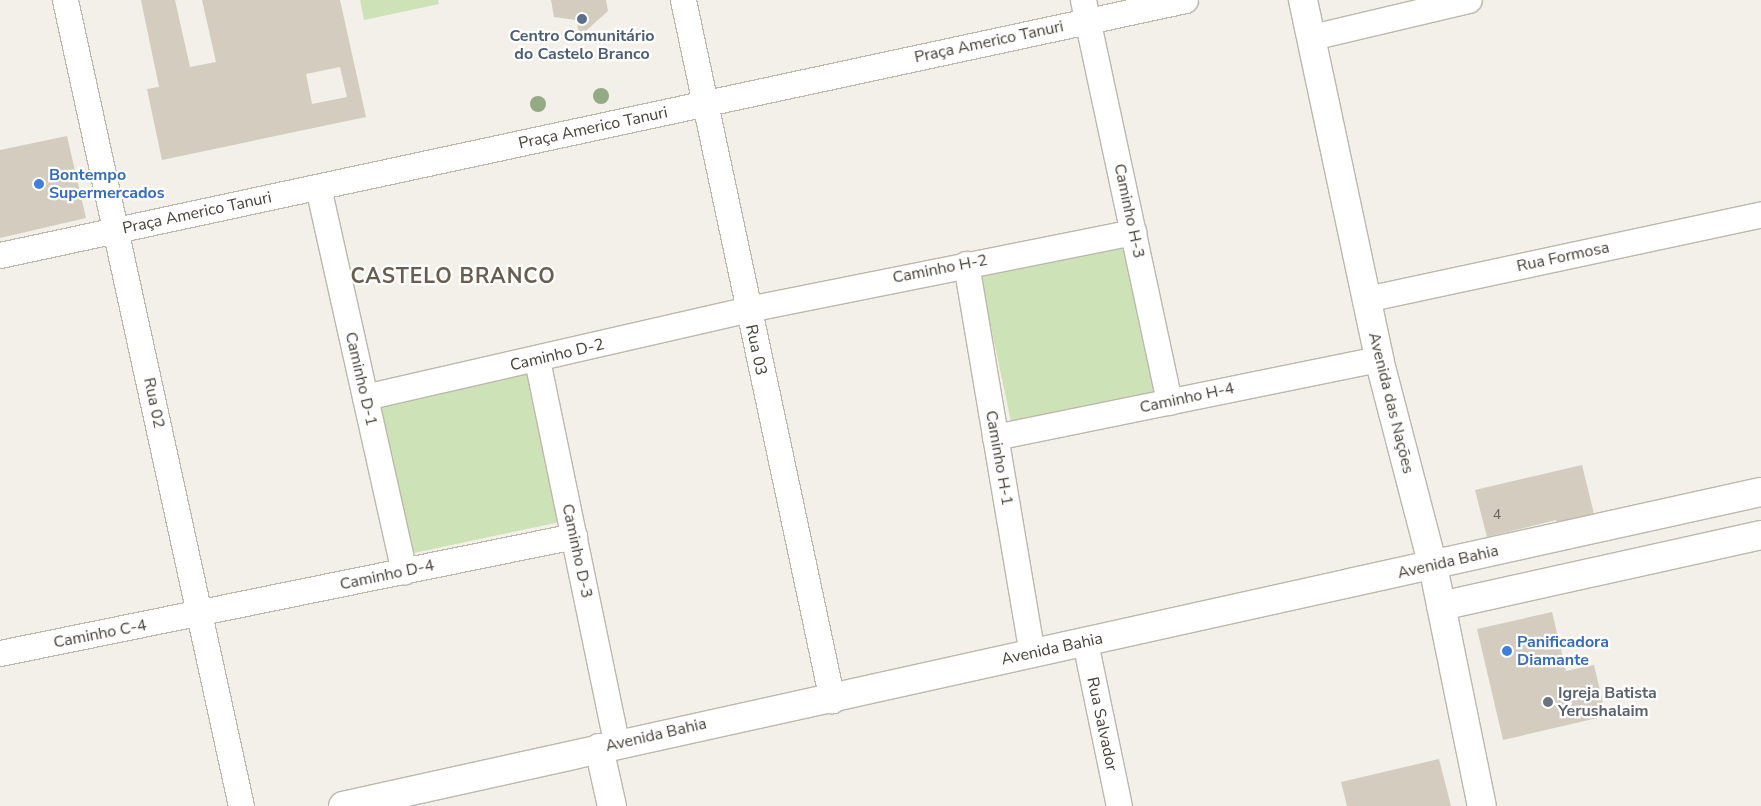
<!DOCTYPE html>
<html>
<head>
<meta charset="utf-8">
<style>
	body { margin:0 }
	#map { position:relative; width:1761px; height:806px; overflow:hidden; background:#f2f0e9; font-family:"Nunito Sans",sans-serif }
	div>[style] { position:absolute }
	.green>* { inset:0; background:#cde2b6; transform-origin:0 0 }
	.building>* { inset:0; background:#d3ccbf }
	.roads { filter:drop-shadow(1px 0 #bdb7ac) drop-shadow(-1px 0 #bdb7ac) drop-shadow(0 1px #bdb7ac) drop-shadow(0 -1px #bdb7ac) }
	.minor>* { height:25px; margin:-12.5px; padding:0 12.5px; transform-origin:12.5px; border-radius:12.5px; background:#fff }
	.tertiary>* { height:28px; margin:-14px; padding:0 14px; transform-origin:14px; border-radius:14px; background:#fff }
	.trees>* { width:16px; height:16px; margin:-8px; border-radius:50%; background:#94aa84 }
	.dots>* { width:14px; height:14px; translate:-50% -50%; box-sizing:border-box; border:2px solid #fff; border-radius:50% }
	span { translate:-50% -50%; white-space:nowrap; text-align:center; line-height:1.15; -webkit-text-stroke:4.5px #fff; paint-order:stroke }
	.number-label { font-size:14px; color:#68635a }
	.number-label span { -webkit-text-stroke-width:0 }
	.service-label { font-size:16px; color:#4e5e75; font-weight:700 }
	.street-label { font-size:16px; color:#454038 }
	.shop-label { font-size:16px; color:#366cbe; font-weight:700 }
	.left { translate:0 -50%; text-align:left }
	.worship-label { font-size:16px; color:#5b616d; font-weight:700 }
	.district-label { font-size:21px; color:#675e50; font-weight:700; letter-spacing:1px }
</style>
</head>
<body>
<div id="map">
	<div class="green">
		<div style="clip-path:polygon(360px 0,438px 0,439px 4px,364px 20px)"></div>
		<div style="left:1127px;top:241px;width:153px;height:151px;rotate:78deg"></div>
		<div style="left:534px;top:370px;width:154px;height:159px;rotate:78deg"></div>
	</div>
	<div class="building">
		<div style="clip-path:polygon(evenodd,141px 0,175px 0,190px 67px,216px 62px,202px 0,340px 0,366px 117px,162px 160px,147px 89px,159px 87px,141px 0,340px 67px,347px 97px,312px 104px,306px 74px,340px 67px)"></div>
		<div style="clip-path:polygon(551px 0,606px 0,608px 11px,580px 36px,576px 20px,554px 17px)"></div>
		<div style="clip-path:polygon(67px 136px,86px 218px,0 238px,0 150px)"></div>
		<div style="clip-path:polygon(1582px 465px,1595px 518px,1558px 527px,1556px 520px,1487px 537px,1475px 490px)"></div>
		<div style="clip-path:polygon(1552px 612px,1566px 671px,1594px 665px,1606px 716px,1503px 740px,1477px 629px)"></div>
		<div style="clip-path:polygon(1439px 759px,1451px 806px,1347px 806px,1341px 782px)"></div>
	</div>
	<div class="roads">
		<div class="minor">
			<div style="left:65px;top:0;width:825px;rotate:77.68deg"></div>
			<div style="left:683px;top:0;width:716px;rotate:77.98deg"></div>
			<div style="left:1083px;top:0;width:411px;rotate:77.9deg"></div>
			<div style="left:1312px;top:37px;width:161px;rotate:-13.3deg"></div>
			<div style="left:318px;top:187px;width:394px;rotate:77.4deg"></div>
			<div style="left:0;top:255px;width:1212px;rotate:-12.14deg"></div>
			<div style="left:966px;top:264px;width:395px;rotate:80.4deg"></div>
			<div style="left:1366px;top:299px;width:404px;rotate:-12.1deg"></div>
			<div style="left:537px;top:360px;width:391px;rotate:78.3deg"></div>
			<div style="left:365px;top:397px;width:393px;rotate:-12.9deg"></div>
			<div style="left:748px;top:309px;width:393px;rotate:-11.3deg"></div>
			<div style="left:995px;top:437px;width:392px;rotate:-11.5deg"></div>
			<div style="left:1085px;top:642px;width:167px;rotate:78.3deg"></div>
			<div style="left:0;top:653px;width:586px;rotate:-11.52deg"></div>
		</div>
		<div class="tertiary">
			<div style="left:1303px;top:0;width:367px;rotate:78deg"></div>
			<div style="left:1379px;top:359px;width:214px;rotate:75.4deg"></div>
			<div style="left:1433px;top:566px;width:245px;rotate:78.5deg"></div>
			<div style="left:1441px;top:606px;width:328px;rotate:-12.5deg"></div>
			<div style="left:599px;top:748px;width:59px;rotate:77.4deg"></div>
			<div style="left:343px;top:806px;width:1452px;rotate:-12.49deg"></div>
		</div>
	</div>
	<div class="trees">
		<div style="left:601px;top:96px"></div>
		<div style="left:538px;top:104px"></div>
	</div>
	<div class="dots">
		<div style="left:582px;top:19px;background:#5c6f8a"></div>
		<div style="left:39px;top:184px;background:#3f7fe0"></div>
		<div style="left:1507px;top:651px;background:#3f7fe0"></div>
		<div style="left:1548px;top:702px;background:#6b7280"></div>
	</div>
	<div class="number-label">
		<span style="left:1497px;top:515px">4</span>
	</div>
	<div class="service-label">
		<span style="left:582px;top:45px">Centro Comunitário<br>do Castelo Branco</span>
	</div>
	<div class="street-label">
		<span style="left:989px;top:42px;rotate:-12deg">Praça Americo Tanuri</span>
		<span style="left:593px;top:128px;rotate:-12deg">Praça Americo Tanuri</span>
		<span style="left:1129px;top:211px;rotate:78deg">Caminho H-3</span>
		<span style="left:197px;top:213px;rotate:-12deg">Praça Americo Tanuri</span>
		<span style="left:1563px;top:257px;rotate:-12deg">Rua Formosa</span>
		<span style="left:940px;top:269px;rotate:-11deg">Caminho H-2</span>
		<span style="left:756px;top:350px;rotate:78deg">Rua 03</span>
		<span style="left:557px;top:355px;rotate:-13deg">Caminho D-2</span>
		<span style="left:361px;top:379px;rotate:77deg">Caminho D-1</span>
		<span style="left:1187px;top:398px;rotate:-12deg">Caminho H-4</span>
		<span style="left:154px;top:403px;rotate:78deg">Rua 02</span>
		<span style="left:1391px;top:403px;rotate:76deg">Avenida das Nações</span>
		<span style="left:999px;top:458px;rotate:80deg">Caminho H-1</span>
		<span style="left:577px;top:551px;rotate:78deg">Caminho D-3</span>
		<span style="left:1448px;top:562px;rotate:-13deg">Avenida Bahia</span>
		<span style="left:387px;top:575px;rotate:-12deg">Caminho D-4</span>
		<span style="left:100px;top:634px;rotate:-11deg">Caminho C-4</span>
		<span style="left:1052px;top:649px;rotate:-12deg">Avenida Bahia</span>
		<span style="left:1102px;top:724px;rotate:78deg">Rua Salvador</span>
		<span style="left:656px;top:735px;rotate:-13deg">Avenida Bahia</span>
	</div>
	<div class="shop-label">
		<span class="left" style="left:49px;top:184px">Bontempo<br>Supermercados</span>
		<span class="left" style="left:1517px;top:651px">Panificadora<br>Diamante</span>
	</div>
	<div class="worship-label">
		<span class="left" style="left:1558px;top:702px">Igreja Batista<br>Yerushalaim</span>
	</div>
	<div class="district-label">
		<span style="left:453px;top:276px">CASTELO BRANCO</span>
	</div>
</div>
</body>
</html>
